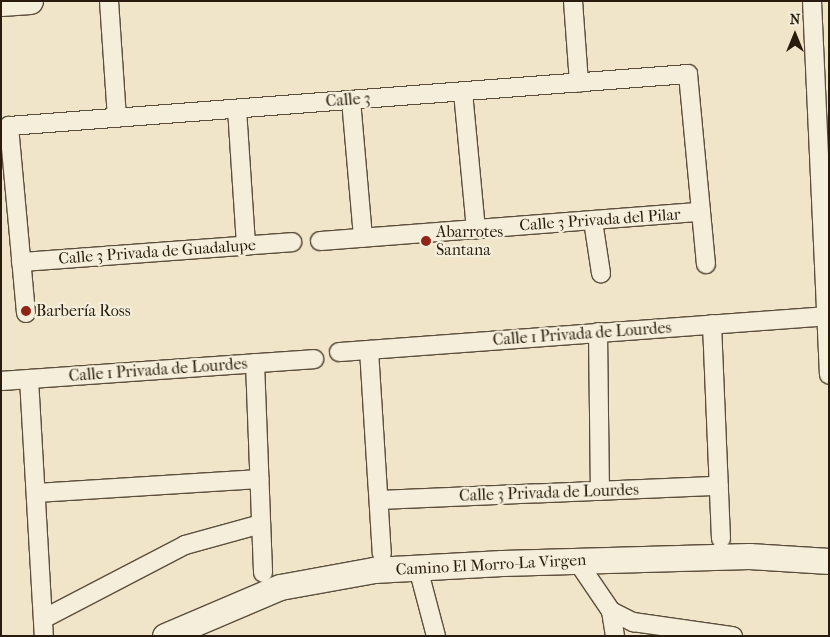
<!DOCTYPE html>
<html>
<head>
<meta charset="utf-8">
<style>
	body { margin:0 }
	#map { position:relative; width:830px; height:637px; overflow:hidden; background:#f0e5c8; font-family:"IM FELL French Canon",serif }
	div>[style] { position:absolute }
	.roads { filter:drop-shadow(1px 0 #5b4e3c) drop-shadow(-1px 0 #5b4e3c) drop-shadow(0 1px #5b4e3c) drop-shadow(0 -1px #5b4e3c) }
	.street>* { height:18px; margin:-9px; padding:0 9px; transform-origin:9px; border-radius:9px; background:#f5eedb }
	.secondary>* { height:25px; margin:-12.5px; padding:0 12.5px; transform-origin:12.5px; border-radius:12.5px; background:#f5eedb }
	.dots>* { width:14px; height:14px; translate:-50% -50%; box-sizing:border-box; border:2px solid #f5eedb; border-radius:50% }
	span { translate:-50% -50%; white-space:nowrap; text-align:center; line-height:1.15; -webkit-text-stroke:4.5px #f5eedb; paint-order:stroke }
	.street-label { font-size:16px; color:#291c0e }
	.poi-label { font-size:16px; color:#291c0e }
	.left { translate:0 -50%; text-align:left }
	.frame { position:absolute; inset:0; border:2px solid #291c0e; pointer-events:none }
	.north { position:absolute; left:770px; top:10px; width:50px; height:50px; -webkit-text-stroke:4px #f5eedb; paint-order:stroke; rotate:0deg; font-size:14px; font-weight:700; line-height:20px; text-align:center; color:#291c0e }
	.north::after { content:''; display:block; margin:auto; width:18px; height:22px; background:#291c0e; clip-path:polygon(50% 0,100% 100%,50% 72%,0 100%) }
</style>
</head>
<body>
<div id="map">
	<div class="roads">
		<div class="street">
			<div style="left:109px;top:1px;width:117px;rotate:86.1deg"></div>
			<div style="left:573px;top:1px;width:82px;rotate:85.8deg"></div>
			<div style="left:812px;top:1px;width:374px;rotate:87.4deg"></div>
			<div style="left:463px;top:92px;width:138px;rotate:84.6deg"></div>
			<div style="left:351px;top:100px;width:138px;rotate:85deg"></div>
			<div style="left:237px;top:109px;width:137px;rotate:86.2deg"></div>
			<div style="left:593px;top:221px;width:53px;rotate:81.3deg"></div>
			<div style="left:320px;top:241px;width:382px;rotate:-4.4deg"></div>
			<div style="left:21px;top:262px;width:272px;rotate:-4.2deg"></div>
			<div style="left:26px;top:313px;width:188px;rotate:-95.2deg"></div>
			<div style="left:9px;top:126px;width:681px;rotate:-4.38deg"></div>
			<div style="left:688px;top:74px;width:191px;rotate:84.6deg"></div>
			<div style="left:712px;top:324px;width:215px;rotate:87.6deg"></div>
			<div style="left:598px;top:332px;width:159px;rotate:89.3deg"></div>
			<div style="left:369px;top:350px;width:204px;rotate:86.4deg"></div>
			<div style="left:339px;top:352px;width:491px;rotate:-4.2deg"></div>
			<div style="left:255px;top:363px;width:210px;rotate:87.8deg"></div>
			<div style="left:29px;top:379px;width:257px;rotate:86.7deg"></div>
			<div style="left:1px;top:381px;width:314px;rotate:-4deg"></div>
			<div style="left:36px;top:493px;width:224px;rotate:-3.6deg"></div>
			<div style="left:379px;top:500px;width:340px;rotate:-2.4deg"></div>
			<div style="left:577px;top:561px;width:60px;rotate:55.8deg"></div>
			<div style="left:611px;top:611px;width:25px;rotate:81deg"></div>
			<div style="left:418px;top:568px;width:70px;rotate:75.2deg"></div>
			<div style="left:611px;top:611px;width:25px;rotate:27deg"></div>
			<div style="left:633px;top:622px;width:101px;rotate:8deg"></div>
			<div style="left:43px;top:619px;width:160px;rotate:-27.5deg"></div>
			<div style="left:185px;top:545px;width:79px;rotate:-15.4deg"></div>
		</div>
		<div class="secondary">
			<div style="left:1px;top:3px;width:29px;rotate:-4deg"></div>
			<div style="left:165px;top:636px;width:125px;rotate:-23.1deg"></div>
			<div style="left:280px;top:587px;width:96px;rotate:-10.3deg"></div>
			<div style="left:374px;top:570px;width:128px;rotate:-3.1deg"></div>
			<div style="left:502px;top:563px;width:247px;rotate:-1.6deg"></div>
			<div style="left:749px;top:556px;width:80px;rotate:3.6deg"></div>
		</div>
	</div>
	<div class="dots">
		<div style="left:426px;top:241px;background:#8f2418"></div>
		<div style="left:26px;top:311px;background:#8f2418"></div>
	</div>
	<div class="street-label">
		<span style="left:348px;top:100px;rotate:-4deg">Calle 3</span>
		<span style="left:600px;top:220px;rotate:-4deg">Calle 3 Privada del Pilar</span>
		<span style="left:157px;top:252px;rotate:-4deg">Calle 3 Privada de Guadalupe</span>
		<span style="left:582px;top:334px;rotate:-4deg">Calle 1 Privada de Lourdes</span>
		<span style="left:158px;top:370px;rotate:-4deg">Calle 1 Privada de Lourdes</span>
		<span style="left:549px;top:493px;rotate:-2deg">Calle 3 Privada de Lourdes</span>
		<span style="left:491px;top:565px;rotate:-3deg">Camino El Morro-La Virgen</span>
	</div>
	<div class="poi-label">
		<span class="left" style="left:436px;top:241px">Abarrotes<br>Santana</span>
		<span class="left" style="left:36px;top:311px">Barbería Ross</span>
	</div>
	<div class="frame"></div>
	<div class="north">N</div>
</div>
</body>
</html>
